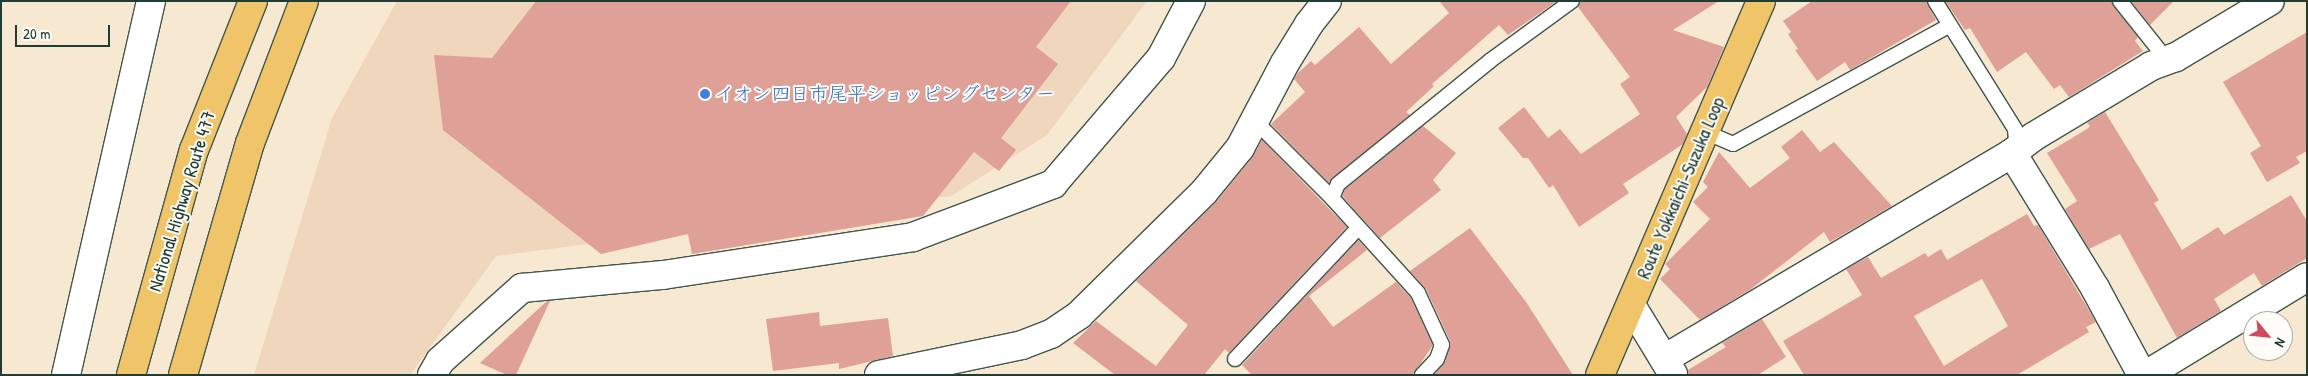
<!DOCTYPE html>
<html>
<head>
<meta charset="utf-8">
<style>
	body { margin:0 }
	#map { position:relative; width:2308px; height:376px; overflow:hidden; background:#f6e8d1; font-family:"Patrick Hand","Klee One",sans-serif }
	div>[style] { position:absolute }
	.built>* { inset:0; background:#f0d6bc }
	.building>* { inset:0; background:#dfa197 }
	.roads { filter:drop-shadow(1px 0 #3f574c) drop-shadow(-1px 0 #3f574c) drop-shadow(0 1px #3f574c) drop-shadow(0 -1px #3f574c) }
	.lane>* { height:14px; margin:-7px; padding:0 7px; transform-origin:7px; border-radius:7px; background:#fff }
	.street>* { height:28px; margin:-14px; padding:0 14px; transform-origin:14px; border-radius:14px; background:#fff }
	.primary>* { height:28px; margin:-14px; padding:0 14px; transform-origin:14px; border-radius:14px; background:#f0c469 }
	.highway>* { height:28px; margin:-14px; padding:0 14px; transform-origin:14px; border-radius:14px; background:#f0c469 }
	.dots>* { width:14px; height:14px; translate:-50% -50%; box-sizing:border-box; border:2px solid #fdfcf7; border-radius:50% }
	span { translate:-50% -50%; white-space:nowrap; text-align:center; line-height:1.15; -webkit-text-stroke:4px #fdfcf7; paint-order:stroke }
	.shop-label { font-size:19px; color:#366cbe }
	.left { translate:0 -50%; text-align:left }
	.street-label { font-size:19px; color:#1f3d34 }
	.frame { position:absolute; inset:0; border:2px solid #1f3d34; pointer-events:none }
	.north { position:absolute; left:2243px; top:311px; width:50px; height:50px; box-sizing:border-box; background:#fdfcf7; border:1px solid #a4b0a9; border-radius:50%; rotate:118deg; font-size:14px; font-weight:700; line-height:20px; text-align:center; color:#1f3d34 }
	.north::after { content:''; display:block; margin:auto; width:18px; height:22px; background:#d1495b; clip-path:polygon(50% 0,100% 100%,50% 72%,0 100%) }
	.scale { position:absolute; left:15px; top:25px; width:95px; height:22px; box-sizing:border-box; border:2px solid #1f3d34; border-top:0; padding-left:6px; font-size:15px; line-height:18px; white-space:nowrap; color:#1f3d34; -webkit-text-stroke:4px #fdfcf7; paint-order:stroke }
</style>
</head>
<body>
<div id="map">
	<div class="built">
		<div style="clip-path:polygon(397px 1px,1147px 1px,1047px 135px,951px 196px,496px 256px,410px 375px,254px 375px,332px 118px)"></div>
	</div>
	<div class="building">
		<div style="clip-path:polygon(536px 1px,1071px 1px,1036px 47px,1058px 64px,1001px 138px,1016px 150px,999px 171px,974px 152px,923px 216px,692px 254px,688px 234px,601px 254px,443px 130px,434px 55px,492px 58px)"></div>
		<div style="clip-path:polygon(1439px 1px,1557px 1px,1508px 35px,1499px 25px,1432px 84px,1434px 86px,1406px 112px,1410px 115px,1329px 183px,1271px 124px,1305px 92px,1294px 79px,1298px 73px,1311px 61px,1315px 65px,1359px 27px,1391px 64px,1449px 13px)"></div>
		<div style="clip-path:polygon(1581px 1px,1719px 1px,1673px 30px,1724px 47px,1707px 87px,1676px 117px,1687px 134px,1683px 144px,1623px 184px,1629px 193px,1579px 227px,1553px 185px,1549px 188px,1528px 158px,1523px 158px,1498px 128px,1524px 107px,1548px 138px,1560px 129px,1581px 154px,1640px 114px,1620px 84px,1630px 77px,1578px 7px)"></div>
		<div style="clip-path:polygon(1812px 1px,1926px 1px,1936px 20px,1850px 70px,1845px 62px,1817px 81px,1795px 50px,1798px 49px,1788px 34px,1791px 32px,1783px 21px)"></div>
		<div style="clip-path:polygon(1945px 1px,2111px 1px,2138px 37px,2135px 41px,2143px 51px,2069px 97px,2060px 85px,2054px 89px,2026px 52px,1997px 72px,1970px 28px,1965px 30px)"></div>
		<div style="clip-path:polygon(2131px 1px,2174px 1px,2150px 25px)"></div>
		<div style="clip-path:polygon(2307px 32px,2307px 151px,2296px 157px,2300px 163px,2267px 182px,2250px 153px,2261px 146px,2223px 82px)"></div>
		<div style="clip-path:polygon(2105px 112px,2159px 200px,2154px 203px,2182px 250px,2218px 227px,2224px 235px,2291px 195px,2307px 221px,2307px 258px,2262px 286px,2254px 273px,2214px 299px,2221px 311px,2177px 338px,2120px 234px,2089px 249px,2065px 209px,2077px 201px,2047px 153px,2087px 129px,2090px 126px,2087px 123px)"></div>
		<div style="clip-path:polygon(1423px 126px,1456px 153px,1433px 180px,1441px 190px,1380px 238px,1342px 196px,1345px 189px)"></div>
		<div style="clip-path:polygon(1802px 130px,1820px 152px,1834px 142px,1892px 206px,1830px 242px,1824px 232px,1751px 289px,1700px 320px,1660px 279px,1670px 269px,1665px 264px,1710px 219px,1693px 202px,1708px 187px,1703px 182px,1719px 152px,1750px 188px,1790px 158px,1781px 147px)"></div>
		<div style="clip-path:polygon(1262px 140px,1347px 227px,1229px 353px,1225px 349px,1204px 375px,1115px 375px,1073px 343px,1096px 321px,1156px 366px,1188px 325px,1136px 281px,1216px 202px,1252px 158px)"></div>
		<div style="clip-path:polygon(evenodd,2027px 214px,2034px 226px,2038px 225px,2096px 322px,2086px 327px,2089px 332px,2017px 375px,1804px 375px,1783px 341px,1862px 295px,1846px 269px,1868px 257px,1881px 278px,1925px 253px,1928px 257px,1941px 249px,1947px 260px,2027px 214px,1982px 279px,2008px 326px,1944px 366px,1914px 316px,1982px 279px)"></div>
		<div style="clip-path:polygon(1470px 228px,1526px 302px,1573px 375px,1434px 375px,1445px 362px,1450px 341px,1426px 289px,1410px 271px)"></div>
		<div style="clip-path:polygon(1358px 240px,1367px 250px,1309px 296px,1333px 327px,1396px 282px,1411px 298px,1433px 345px,1413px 375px,1252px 375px,1242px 365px)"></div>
		<div style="clip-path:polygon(547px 301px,550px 301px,516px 375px,507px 375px,480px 363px)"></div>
		<div style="clip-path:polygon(819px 312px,820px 326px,888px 318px,893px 356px,839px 369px,839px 363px,773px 371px,766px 319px)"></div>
		<div style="clip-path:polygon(1762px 319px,1786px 357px,1758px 375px,1688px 375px,1688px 370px,1726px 347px,1722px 343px)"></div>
	</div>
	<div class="roads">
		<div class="lane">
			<div style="left:1935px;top:1px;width:151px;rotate:58deg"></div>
			<div style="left:2015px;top:129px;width:21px;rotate:85deg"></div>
			<div style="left:2120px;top:1px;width:75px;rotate:51.5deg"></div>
			<div style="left:1255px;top:121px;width:109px;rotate:45deg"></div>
			<div style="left:1332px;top:198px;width:128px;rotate:47.8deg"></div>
			<div style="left:1418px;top:293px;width:57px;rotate:65.2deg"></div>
			<div style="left:1442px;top:345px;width:15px;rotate:110deg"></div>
			<div style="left:1437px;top:359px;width:22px;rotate:133deg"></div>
			<div style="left:1705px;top:132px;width:30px;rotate:23deg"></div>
			<div style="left:1733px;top:144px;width:247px;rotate:-28.7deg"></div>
			<div style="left:1332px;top:198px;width:15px;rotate:-67deg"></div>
			<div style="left:1338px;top:184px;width:197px;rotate:-39deg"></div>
			<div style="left:1491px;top:60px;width:100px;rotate:-36.1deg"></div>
			<div style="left:1235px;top:359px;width:180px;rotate:-46.8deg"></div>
		</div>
		<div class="street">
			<div style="left:2012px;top:153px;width:158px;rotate:58.4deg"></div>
			<div style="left:2095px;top:288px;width:99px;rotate:61.6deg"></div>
			<div style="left:1631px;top:305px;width:81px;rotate:58.7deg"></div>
			<div style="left:1664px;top:359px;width:404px;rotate:-30.6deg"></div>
			<div style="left:2012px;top:153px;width:26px;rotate:-37deg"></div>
			<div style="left:2033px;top:137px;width:138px;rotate:-31deg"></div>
			<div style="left:2151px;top:66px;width:27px;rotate:-20deg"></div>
			<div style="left:2176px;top:57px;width:109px;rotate:-30.8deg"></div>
			<div style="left:66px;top:375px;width:384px;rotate:-77.2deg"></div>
			<div style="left:432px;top:375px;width:16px;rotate:-60deg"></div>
			<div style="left:440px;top:361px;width:110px;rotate:-41.7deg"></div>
			<div style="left:522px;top:288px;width:142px;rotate:-5.3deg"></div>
			<div style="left:663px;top:275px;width:253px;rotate:-8.6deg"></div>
			<div style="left:913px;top:237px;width:150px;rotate:-20.7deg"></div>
			<div style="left:1053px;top:184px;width:166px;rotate:-49.4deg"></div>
			<div style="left:1161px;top:58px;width:64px;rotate:-62.2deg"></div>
			<div style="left:879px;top:375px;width:146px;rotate:-11.8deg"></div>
			<div style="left:1022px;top:345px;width:31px;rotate:-21deg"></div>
			<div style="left:1051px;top:334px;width:34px;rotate:-34deg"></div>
			<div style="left:1079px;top:315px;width:175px;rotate:-44.5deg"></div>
			<div style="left:1204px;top:192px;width:57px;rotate:-50.7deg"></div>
			<div style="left:1240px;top:148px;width:96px;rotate:-62.1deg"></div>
			<div style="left:1285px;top:63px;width:46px;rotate:-58.4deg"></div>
			<div style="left:1309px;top:24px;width:29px;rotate:-52deg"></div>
			<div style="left:2146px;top:375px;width:188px;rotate:-31.3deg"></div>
		</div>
		<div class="primary">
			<div style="left:1600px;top:375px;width:407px;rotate:-66.7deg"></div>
		</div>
		<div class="highway">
			<div style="left:131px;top:375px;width:234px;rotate:-74.4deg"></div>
			<div style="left:194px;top:150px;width:160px;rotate:-68.4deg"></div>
			<div style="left:183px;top:375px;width:241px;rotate:-73.9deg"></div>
			<div style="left:250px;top:143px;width:152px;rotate:-69.2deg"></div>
		</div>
	</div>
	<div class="dots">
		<div style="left:705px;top:94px;background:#3f7fe0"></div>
	</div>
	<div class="shop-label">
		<span class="left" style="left:715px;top:94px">イオン四日市尾平ショッピングセンター</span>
	</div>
	<div class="street-label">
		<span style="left:1681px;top:188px;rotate:-67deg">Route Yokkaichi-Suzuka Loop</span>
		<span style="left:182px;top:201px;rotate:-73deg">National Highway Route 477</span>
	</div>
	<div class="frame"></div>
	<div class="north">N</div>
	<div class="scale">20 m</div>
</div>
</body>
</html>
